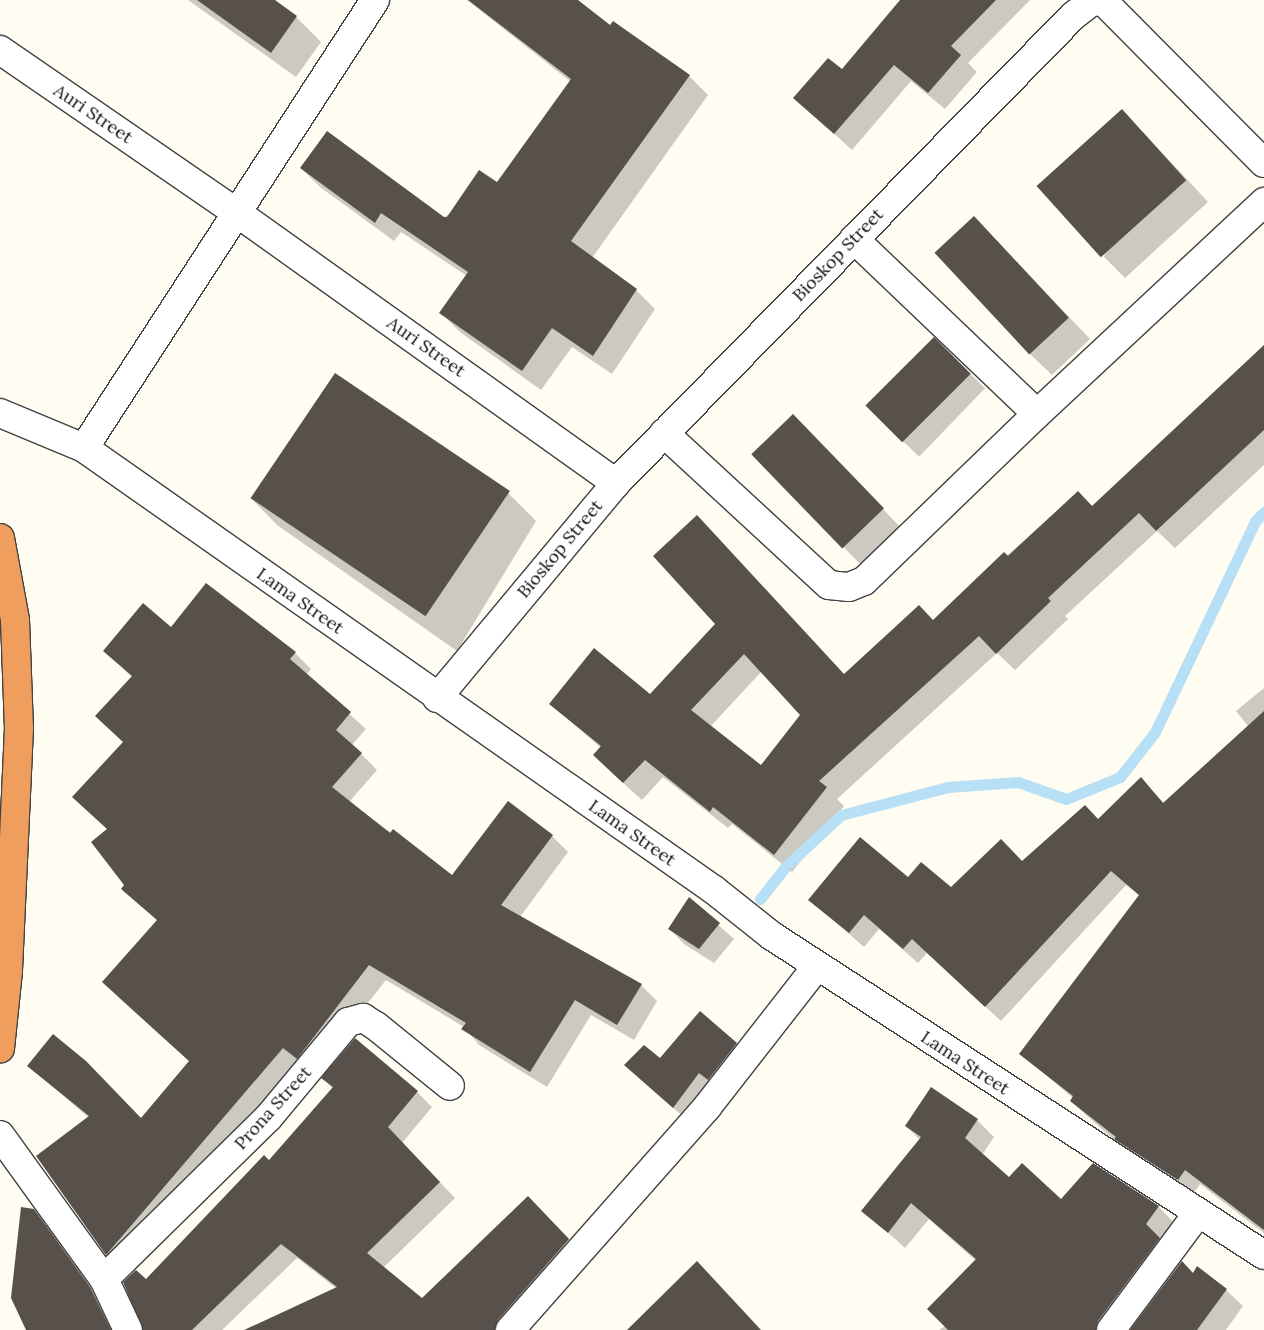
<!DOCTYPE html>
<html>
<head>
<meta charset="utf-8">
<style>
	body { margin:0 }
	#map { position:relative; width:1264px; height:1330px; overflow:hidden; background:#fffcf1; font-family:Lora,serif }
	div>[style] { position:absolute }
	.shadow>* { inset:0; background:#0003; transform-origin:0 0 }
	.stream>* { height:11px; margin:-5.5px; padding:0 5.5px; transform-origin:5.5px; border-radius:5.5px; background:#b7dff5 }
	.building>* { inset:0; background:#57504b; transform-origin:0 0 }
	.roads { filter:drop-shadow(1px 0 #424242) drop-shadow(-1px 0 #424242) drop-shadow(0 1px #424242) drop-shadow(0 -1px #424242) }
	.minor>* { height:28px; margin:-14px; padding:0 14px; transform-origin:14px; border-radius:14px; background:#fff }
	.highway>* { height:28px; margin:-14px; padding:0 14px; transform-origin:14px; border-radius:14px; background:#f09e5d }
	span { translate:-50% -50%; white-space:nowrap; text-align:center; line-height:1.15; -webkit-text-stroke:5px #fff; paint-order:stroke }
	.street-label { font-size:18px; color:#0f0f0f }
</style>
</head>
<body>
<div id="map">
	<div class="shadow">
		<div style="clip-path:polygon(188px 0,272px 0,296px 17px,321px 42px,296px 77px)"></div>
		<div style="clip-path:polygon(467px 0,576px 0,610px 27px,689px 76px,708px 95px,592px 258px,636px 290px,655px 309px,612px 374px,572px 347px,541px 390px,460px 332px,441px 313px,467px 276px,401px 232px,394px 241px,320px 187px,301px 168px,443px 218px,497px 184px,571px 82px)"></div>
		<div style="clip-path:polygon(910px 0,1030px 0,968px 63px,977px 72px,945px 109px,911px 81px,852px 150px,795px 98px,842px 71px)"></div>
		<div style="clip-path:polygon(1143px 132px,1208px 202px,1125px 278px,1104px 257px)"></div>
		<div style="clip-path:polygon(995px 239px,1090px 339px,1052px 375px,1030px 354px)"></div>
		<div style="left:934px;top:339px;width:71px;height:95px;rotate:44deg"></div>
		<div style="clip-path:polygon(evenodd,1264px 346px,1264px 465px,1175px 548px,1157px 531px,1065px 616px,1068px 619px,1015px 670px,997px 653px,837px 799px,844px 806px,792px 872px,732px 824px,728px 828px,663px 777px,642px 800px,612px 773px,601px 748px,551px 704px,650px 696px,717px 624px,845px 675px,934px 621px,1078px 492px,1093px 507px,1264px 346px,761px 672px,802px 715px,761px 767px,710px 727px,761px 672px)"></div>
		<div style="clip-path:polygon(814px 437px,904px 531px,865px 569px,753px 454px)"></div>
		<div style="clip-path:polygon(508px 493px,536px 521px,457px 651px,277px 525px,250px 497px)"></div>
		<div style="clip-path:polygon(171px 629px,295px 653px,311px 669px,306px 675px,366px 729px,352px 745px,377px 770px,349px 802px,452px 877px,552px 836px,568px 852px,520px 917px,641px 985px,657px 1001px,634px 1040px,591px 1015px,547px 1087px,479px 1045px,464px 1027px,386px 980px,344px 1033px,123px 1270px,107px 1254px,37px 1156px,89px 1118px,29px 1066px,141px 1119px,190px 1062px,119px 998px,158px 921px,123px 888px,126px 885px,108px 829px,124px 743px,96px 716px,132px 677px,105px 651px)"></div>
		<div style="clip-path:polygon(1264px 688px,1264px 746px,1236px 711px)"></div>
		<div style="clip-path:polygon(1264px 768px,1264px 1233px,1200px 1184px,1193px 1194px,1130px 1154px,1086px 1115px,1071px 1101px,1073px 1098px,1021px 1054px,1140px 896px,1126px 885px,1001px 1021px,927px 953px,918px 963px,879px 929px,864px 947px,810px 900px,909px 878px,951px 888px,1022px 862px,1098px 820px,1141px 779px,1164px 803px)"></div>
		<div style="clip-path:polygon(689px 899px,734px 939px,714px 963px,684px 944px,670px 929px)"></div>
		<div style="clip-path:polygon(736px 1044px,751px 1058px,688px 1121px,625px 1065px)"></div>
		<div style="clip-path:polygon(323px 1078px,417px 1092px,432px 1107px,402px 1143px,455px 1198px,383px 1268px,422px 1299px,543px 1213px,584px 1255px,518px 1330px,247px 1330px,337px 1289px,297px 1258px,222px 1330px,143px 1330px,146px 1280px,269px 1162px,333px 1089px)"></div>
		<div style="clip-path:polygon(931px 1089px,977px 1120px,994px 1137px,982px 1155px,1009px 1179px,1061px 1201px,1093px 1164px,1159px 1207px,1175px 1224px,1121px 1330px,939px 1330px,945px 1326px,976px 1261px,929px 1219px,905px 1248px,863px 1210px,920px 1140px,906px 1126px)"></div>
		<div style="clip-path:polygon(33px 1210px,49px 1226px,105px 1304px,118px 1330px,28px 1330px)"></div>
		<div style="clip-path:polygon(1193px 1275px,1226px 1290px,1243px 1306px,1226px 1330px,1132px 1330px)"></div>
	</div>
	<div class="stream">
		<div style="left:760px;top:899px;width:42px;rotate:-51.8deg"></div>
		<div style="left:786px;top:866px;width:75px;rotate:-42.8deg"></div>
		<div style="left:841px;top:815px;width:111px;rotate:-14.7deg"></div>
		<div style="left:948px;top:787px;width:70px;rotate:-4.1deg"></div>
		<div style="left:1018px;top:782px;width:51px;rotate:19.5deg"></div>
		<div style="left:1066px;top:799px;width:58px;rotate:-22.2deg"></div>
		<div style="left:1120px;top:777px;width:57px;rotate:-52.1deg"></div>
		<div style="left:1155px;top:732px;width:233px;rotate:-64.6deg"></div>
		<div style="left:1255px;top:521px;width:13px;rotate:-45deg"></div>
	</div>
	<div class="building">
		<div style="clip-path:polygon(197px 0,275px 0,297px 16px,271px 53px)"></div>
		<div style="clip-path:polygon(468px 0,578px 0,610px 25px,613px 21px,690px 75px,571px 241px,637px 289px,593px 356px,552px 328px,522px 371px,439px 313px,468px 272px,381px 213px,375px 223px,300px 168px,327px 131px,444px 217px,447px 217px,479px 170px,497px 182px,571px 79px)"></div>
		<div style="clip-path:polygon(900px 0,996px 0,951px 46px,961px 55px,928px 93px,894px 65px,834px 134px,793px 98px,828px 58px,842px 69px)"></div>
		<div style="left:1122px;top:109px;width:96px;height:115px;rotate:48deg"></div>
		<div style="left:974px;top:216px;width:139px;height:54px;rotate:47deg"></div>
		<div style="left:934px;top:337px;width:52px;height:97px;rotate:45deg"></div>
		<div style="clip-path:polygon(evenodd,1264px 345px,1264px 430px,1156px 531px,1139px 513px,1048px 598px,1051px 601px,996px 654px,979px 636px,819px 781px,827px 787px,774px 855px,713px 807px,710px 812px,645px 760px,623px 783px,593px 755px,601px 746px,549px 704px,594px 648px,650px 694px,715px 624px,653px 556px,697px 515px,844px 674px,919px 605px,933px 620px,1004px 552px,1008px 556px,1078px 491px,1092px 506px,1264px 345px,744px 654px,800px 715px,761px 765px,691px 710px,744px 654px)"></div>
		<div style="left:335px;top:373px;width:211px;height:151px;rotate:34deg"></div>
		<div style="left:793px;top:414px;width:131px;height:58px;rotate:46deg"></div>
		<div style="clip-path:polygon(206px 583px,296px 652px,290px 659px,351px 712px,336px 730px,362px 753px,332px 787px,390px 833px,393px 829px,452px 875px,508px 801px,553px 835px,501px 905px,642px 984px,617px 1025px,575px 1000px,530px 1072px,461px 1029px,466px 1023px,369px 965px,297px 1059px,283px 1048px,106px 1255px,36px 1156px,89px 1116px,27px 1066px,53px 1034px,86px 1061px,141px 1118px,189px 1061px,102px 982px,157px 920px,121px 889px,124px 885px,91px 842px,107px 829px,72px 797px,123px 742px,95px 716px,132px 676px,103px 651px,143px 603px,171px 627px)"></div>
		<div style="clip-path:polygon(1264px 711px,1264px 1230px,1185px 1170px,1178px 1180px,1114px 1139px,1116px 1137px,1070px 1101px,1073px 1096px,1019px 1054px,1139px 895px,1111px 871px,985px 1007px,912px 939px,903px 949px,864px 915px,849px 933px,808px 900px,860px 837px,908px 877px,921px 862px,951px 887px,1001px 839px,1022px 861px,1085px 805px,1098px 819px,1141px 777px,1163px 803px)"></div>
		<div style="clip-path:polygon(689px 897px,720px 923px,699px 949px,668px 929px)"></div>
		<div style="clip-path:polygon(700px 1011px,737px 1043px,708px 1080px,699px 1073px,673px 1108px,624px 1065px,644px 1045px,660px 1058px)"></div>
		<div style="clip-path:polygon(355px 1038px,418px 1091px,388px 1127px,440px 1182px,367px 1253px,422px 1298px,528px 1196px,569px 1239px,498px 1320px,495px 1330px,244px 1330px,337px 1287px,281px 1244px,192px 1330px,143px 1330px,123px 1282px,136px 1270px,146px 1279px,264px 1155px,269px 1160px,333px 1087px,321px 1078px)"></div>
		<div style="clip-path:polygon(931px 1087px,978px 1119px,965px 1138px,1009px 1177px,1022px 1163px,1061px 1199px,1093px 1163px,1159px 1206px,1146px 1224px,1160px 1238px,1098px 1321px,1096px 1330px,948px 1330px,927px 1309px,976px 1259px,911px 1203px,888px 1233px,861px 1211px,921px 1137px,905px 1126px)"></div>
		<div style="clip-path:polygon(21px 1207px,34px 1209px,90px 1287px,111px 1330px,26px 1330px,11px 1298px)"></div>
		<div style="clip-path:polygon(697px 1261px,761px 1330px,627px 1330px)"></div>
		<div style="clip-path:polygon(1182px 1261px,1193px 1273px,1197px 1266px,1227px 1289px,1197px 1330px,1130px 1330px)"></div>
	</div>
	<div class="roads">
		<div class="minor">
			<div style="left:0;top:50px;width:286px;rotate:34.5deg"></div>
			<div style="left:236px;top:212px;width:467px;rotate:35.5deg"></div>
			<div style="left:854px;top:239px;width:253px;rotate:43.7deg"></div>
			<div style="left:0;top:413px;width:91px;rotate:22.6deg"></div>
			<div style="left:84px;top:448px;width:770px;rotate:35.05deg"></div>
			<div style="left:714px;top:890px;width:74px;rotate:38.4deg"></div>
			<div style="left:772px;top:936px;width:586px;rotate:32.96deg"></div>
			<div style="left:664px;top:433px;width:224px;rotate:42.7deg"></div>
			<div style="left:829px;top:585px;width:20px;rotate:6deg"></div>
			<div style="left:849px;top:587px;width:16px;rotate:-22deg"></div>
			<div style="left:864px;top:581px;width:240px;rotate:-44deg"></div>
			<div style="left:1037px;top:414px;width:311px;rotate:-43deg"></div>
			<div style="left:84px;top:448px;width:534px;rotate:-56.99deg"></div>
			<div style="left:437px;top:698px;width:280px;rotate:-50.2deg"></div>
			<div style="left:616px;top:483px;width:653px;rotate:-45.62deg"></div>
			<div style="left:1073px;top:16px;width:24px;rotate:-38deg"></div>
			<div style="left:1092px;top:1px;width:12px;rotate:5deg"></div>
			<div style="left:1104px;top:2px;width:227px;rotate:45.2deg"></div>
			<div style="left:0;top:1135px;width:178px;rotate:54.2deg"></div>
			<div style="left:104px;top:1279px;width:56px;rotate:64.8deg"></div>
			<div style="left:104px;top:1279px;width:230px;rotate:-44.5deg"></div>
			<div style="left:268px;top:1118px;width:125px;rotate:-50.2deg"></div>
			<div style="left:348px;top:1022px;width:16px;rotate:-15deg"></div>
			<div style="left:363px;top:1018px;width:15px;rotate:32deg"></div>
			<div style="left:376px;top:1026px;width:95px;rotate:39deg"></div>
			<div style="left:510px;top:1330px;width:298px;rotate:-48.5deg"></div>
			<div style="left:707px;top:1107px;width:179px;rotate:-52deg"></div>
			<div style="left:1111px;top:1330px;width:146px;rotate:-53.4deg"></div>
		</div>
		<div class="highway">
			<div style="left:0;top:538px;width:83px;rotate:79.6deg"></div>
			<div style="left:15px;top:620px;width:108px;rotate:87.9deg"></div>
			<div style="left:19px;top:728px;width:243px;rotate:92.6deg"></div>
			<div style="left:8px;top:971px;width:78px;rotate:95.9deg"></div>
		</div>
	</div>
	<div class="street-label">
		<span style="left:93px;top:114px;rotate:34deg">Auri Street</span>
		<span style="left:838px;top:255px;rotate:-46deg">Bioskop Street</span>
		<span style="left:426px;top:347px;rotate:35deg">Auri Street</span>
		<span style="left:560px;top:549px;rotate:-50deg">Bioskop Street</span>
		<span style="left:300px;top:601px;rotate:35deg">Lama Street</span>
		<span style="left:632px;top:833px;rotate:35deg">Lama Street</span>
		<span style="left:965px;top:1063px;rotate:33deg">Lama Street</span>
		<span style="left:273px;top:1108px;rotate:-48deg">Prona Street</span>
	</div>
</div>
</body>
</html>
